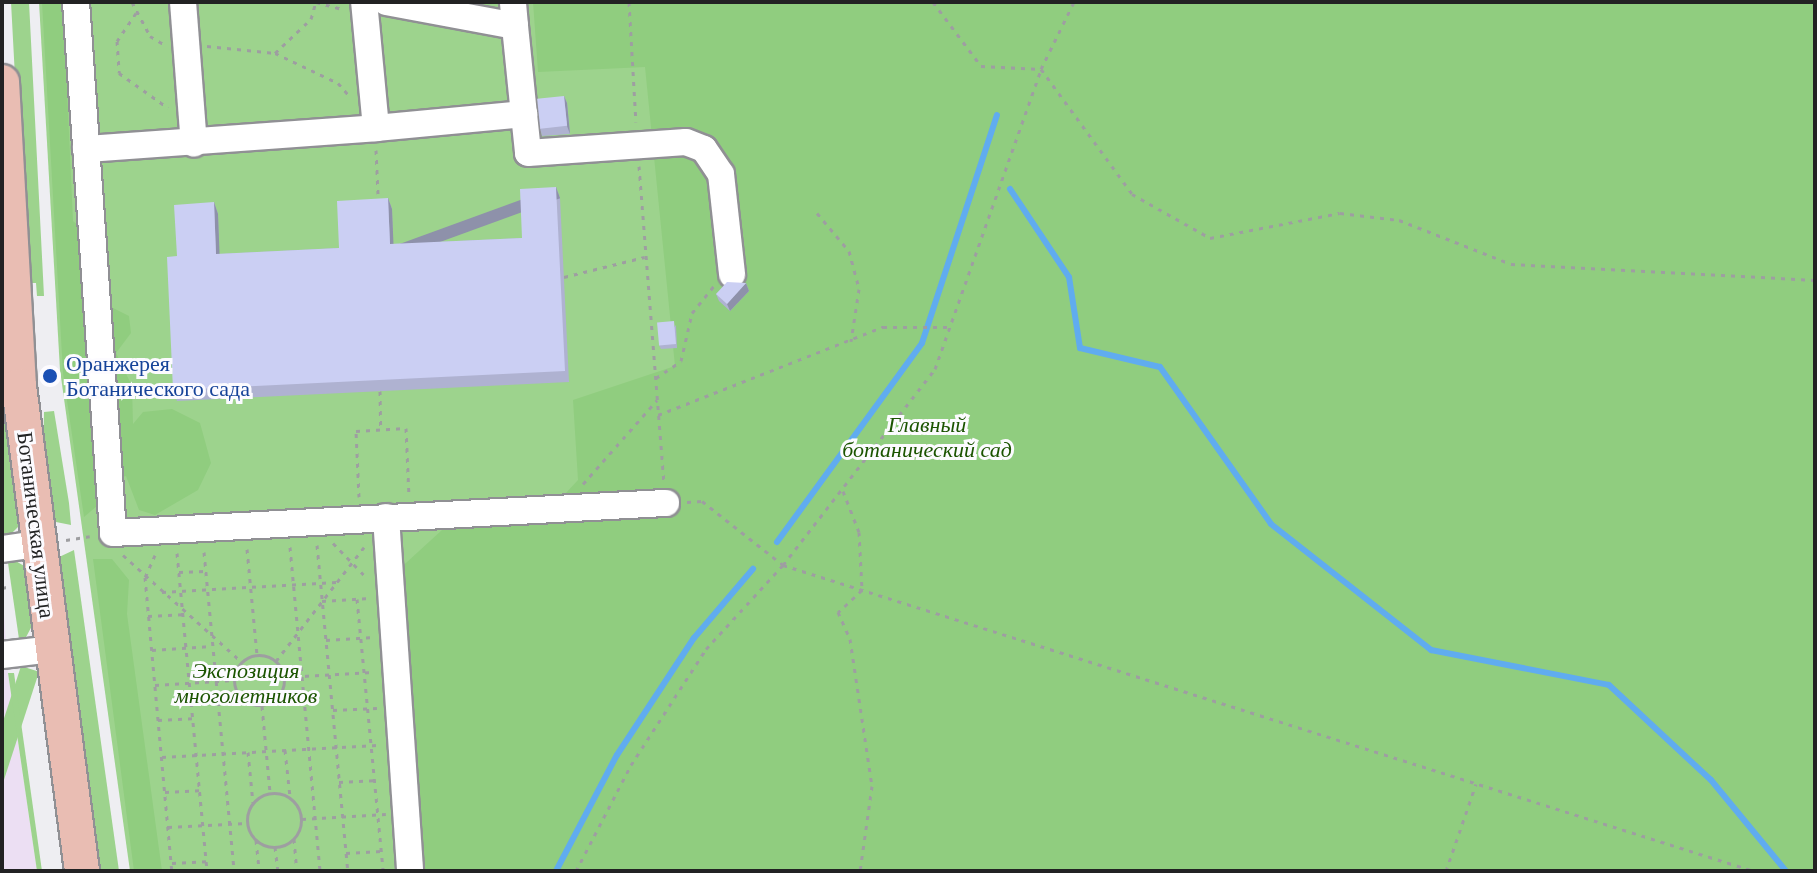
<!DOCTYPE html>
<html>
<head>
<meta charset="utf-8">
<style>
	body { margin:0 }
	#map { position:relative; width:1817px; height:873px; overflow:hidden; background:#eeeef2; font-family:Georgia,serif }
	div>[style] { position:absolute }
	.industrial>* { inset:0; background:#ecdff3 }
	.green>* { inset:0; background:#9dd38d; transform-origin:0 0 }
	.forest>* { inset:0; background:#90cd7f }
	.stream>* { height:6px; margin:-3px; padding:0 3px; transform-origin:3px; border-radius:3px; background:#60acef }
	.path>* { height:3px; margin-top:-1.5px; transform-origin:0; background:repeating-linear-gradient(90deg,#9e9ea1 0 4px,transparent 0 10px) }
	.path>.ring { margin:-1.5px; padding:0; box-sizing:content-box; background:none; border:3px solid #9e9ea1; border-radius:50% }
	.roads { filter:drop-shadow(2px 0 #909094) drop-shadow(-2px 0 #909094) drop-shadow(0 2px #909094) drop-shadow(0 -2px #909094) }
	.minor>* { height:26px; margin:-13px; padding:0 13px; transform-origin:13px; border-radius:13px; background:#fff }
	.major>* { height:34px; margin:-17px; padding:0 17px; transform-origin:17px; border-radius:17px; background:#e9bdb3 }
	.wall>* { inset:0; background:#afb2d1 }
	.shaded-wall>* { inset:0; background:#8e91aa; transform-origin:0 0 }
	.building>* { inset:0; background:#cbcff3; transform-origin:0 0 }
	.dots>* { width:22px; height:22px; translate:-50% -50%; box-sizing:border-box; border:4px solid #fcfbff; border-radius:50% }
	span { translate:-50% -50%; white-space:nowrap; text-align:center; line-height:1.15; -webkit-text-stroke:6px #fcfbff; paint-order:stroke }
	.transit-label { font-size:22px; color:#164399 }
	.left { translate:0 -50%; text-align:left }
	.park-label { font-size:22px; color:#1b5401; font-style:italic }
	.street-label { font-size:22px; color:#222223 }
	.frame { position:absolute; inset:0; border:4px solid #222223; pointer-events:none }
</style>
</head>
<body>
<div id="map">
	<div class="industrial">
		<div style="clip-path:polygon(2px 584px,8px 674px,37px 871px,2px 871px)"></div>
	</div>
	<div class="green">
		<div style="clip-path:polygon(11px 2px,29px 2px,44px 296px,37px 296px,36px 283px,26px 283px)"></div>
		<div style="clip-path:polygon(39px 2px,1815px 2px,1815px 871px,130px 871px,60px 370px)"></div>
		<div style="clip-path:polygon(2px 379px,20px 525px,4px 541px,2px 527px)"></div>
		<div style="clip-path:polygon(54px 411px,69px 503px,71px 525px,51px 521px,43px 470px,44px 412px)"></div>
		<div style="clip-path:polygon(74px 550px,119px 871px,97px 871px,57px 558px)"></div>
		<div style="clip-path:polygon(7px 556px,26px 567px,33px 624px,25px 639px,19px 639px)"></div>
		<div style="left:21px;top:666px;width:19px;height:207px;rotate:18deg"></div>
		<div style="clip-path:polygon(8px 673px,14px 673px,42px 871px,37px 871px)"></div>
	</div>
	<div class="forest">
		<div style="clip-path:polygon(42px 2px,63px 2px,73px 221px,90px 236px,107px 305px,129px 316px,131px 333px,116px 353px,132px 386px,133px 424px,143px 412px,172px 409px,200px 423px,211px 463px,198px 490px,155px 515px,139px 510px,126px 476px,105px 482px,104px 500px,84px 517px,63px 373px)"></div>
		<div style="clip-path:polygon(533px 2px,1815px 2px,1815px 871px,408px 871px,395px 573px,442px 530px,526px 520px,552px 508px,578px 480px,573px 400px,675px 366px,645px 67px,538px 72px)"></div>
		<div style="clip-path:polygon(93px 559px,112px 559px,129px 580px,127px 614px,162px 871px,134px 871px)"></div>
	</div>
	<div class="stream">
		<div style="left:1010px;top:189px;width:106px;rotate:56.2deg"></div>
		<div style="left:1069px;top:277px;width:72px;rotate:81.2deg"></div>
		<div style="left:1080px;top:348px;width:82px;rotate:13.4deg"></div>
		<div style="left:1160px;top:367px;width:192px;rotate:54.7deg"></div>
		<div style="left:1271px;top:524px;width:204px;rotate:38.2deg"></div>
		<div style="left:1431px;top:650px;width:181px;rotate:11.1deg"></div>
		<div style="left:1609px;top:685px;width:139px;rotate:43deg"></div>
		<div style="left:1711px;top:780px;width:118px;rotate:50.5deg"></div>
		<div style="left:777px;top:542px;width:246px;rotate:-53.9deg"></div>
		<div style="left:922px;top:343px;width:240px;rotate:-71.8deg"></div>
		<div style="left:556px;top:871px;width:131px;rotate:-62.3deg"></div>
		<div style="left:617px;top:755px;width:140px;rotate:-56.7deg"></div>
		<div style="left:694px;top:638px;width:91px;rotate:-49.5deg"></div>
	</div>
	<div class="path">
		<div style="left:132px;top:2px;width:38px;rotate:62deg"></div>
		<div style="left:150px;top:36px;width:17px;rotate:31deg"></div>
		<div style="left:316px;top:2px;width:28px;rotate:15deg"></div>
		<div style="left:629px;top:2px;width:120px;rotate:86.7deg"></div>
		<div style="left:933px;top:2px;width:80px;rotate:53.1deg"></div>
		<div style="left:981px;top:66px;width:60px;rotate:2.9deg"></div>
		<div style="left:136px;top:13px;width:34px;rotate:124deg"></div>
		<div style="left:117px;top:41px;width:32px;rotate:86deg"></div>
		<div style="left:119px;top:73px;width:60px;rotate:35.5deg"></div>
		<div style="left:207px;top:46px;width:68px;rotate:5.9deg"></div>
		<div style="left:275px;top:53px;width:50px;rotate:-43.4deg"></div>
		<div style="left:311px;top:19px;width:18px;rotate:-74deg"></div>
		<div style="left:275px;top:53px;width:70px;rotate:25.5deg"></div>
		<div style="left:338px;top:83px;width:18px;rotate:49deg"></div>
		<div style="left:1041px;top:69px;width:155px;rotate:53.9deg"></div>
		<div style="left:1132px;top:194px;width:90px;rotate:29.4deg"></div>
		<div style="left:1210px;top:238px;width:132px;rotate:-10.9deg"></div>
		<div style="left:1340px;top:213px;width:59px;rotate:6.8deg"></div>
		<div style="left:1399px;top:220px;width:120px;rotate:21.4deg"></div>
		<div style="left:1511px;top:264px;width:304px;rotate:3deg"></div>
		<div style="left:376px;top:150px;width:44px;rotate:87.4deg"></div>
		<div style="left:639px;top:166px;width:316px;rotate:85.5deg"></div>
		<div style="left:817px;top:213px;width:50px;rotate:49.9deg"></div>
		<div style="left:849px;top:251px;width:39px;rotate:75deg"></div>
		<div style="left:859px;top:289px;width:53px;rotate:98.7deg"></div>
		<div style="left:564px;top:277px;width:83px;rotate:-13.9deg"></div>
		<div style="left:656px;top:378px;width:30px;rotate:-34deg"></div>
		<div style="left:681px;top:361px;width:49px;rotate:-77.1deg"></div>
		<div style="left:692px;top:313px;width:35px;rotate:-51deg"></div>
		<div style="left:380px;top:391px;width:39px;rotate:89deg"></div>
		<div style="left:658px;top:415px;width:242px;rotate:-21.4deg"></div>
		<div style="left:883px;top:327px;width:70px"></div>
		<div style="left:583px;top:484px;width:112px;rotate:-48.6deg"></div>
		<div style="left:843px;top:491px;width:44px;rotate:68.7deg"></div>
		<div style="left:859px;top:532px;width:58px;rotate:87deg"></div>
		<div style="left:862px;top:590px;width:33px;rotate:137deg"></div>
		<div style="left:838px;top:612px;width:30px;rotate:66deg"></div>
		<div style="left:850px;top:639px;width:149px;rotate:81.5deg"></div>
		<div style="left:872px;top:786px;width:86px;rotate:98deg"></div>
		<div style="left:359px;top:497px;width:66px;rotate:-92.6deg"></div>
		<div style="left:356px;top:431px;width:50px;rotate:-3.4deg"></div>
		<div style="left:406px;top:428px;width:68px;rotate:87.5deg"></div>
		<div style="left:687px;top:502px;width:15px;rotate:-4deg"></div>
		<div style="left:702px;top:501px;width:103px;rotate:38.3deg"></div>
		<div style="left:783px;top:565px;width:1018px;rotate:17.49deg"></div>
		<div style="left:66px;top:540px;width:24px;rotate:-9deg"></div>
		<div style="left:333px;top:543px;width:47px;rotate:45.9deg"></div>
		<div style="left:317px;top:545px;width:327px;rotate:84.6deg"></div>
		<div style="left:290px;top:547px;width:325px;rotate:84.7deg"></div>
		<div style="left:247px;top:549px;width:106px;rotate:84.6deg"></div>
		<div style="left:204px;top:552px;width:320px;rotate:84.6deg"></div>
		<div style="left:177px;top:553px;width:319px;rotate:84.6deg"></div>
		<div style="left:123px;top:555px;width:160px;rotate:42deg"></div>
		<div style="left:155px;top:555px;width:24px;rotate:114deg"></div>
		<div style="left:145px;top:577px;width:295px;rotate:84.8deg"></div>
		<div style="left:179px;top:572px;width:27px;rotate:-2deg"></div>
		<div style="left:2px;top:588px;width:5px;rotate:-11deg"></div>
		<div style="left:162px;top:592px;width:175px;rotate:-3.3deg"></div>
		<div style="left:357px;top:599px;width:273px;rotate:84.5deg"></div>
		<div style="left:322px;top:601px;width:48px;rotate:-3.6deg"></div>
		<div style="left:148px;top:616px;width:35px;rotate:-3deg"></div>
		<div style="left:326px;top:640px;width:48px;rotate:-3.6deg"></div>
		<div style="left:152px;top:650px;width:60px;rotate:-3.8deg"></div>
		<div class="ring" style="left:234px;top:655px;width:47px;height:47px"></div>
		<div style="left:276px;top:661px;width:144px;rotate:-52.3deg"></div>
		<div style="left:285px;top:677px;width:88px;rotate:-3.3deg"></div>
		<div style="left:155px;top:685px;width:79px;rotate:-3.6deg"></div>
		<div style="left:262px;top:706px;width:87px;rotate:84.7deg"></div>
		<div style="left:333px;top:710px;width:44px;rotate:-2.6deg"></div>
		<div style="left:158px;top:720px;width:35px;rotate:-3deg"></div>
		<div style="left:285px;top:750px;width:47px;rotate:83.9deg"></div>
		<div style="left:248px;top:752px;width:51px;rotate:84.4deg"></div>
		<div style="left:162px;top:757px;width:216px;rotate:-3.2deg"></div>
		<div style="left:339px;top:782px;width:35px;rotate:-3deg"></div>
		<div style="left:165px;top:792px;width:35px;rotate:-3deg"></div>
		<div class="ring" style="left:247px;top:793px;width:51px;height:51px"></div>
		<div style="left:302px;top:819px;width:84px;rotate:-3.4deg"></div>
		<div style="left:168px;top:827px;width:79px;rotate:-2.9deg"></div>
		<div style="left:294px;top:839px;width:32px;rotate:85deg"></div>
		<div style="left:256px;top:840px;width:31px;rotate:84deg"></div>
		<div style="left:275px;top:847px;width:24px;rotate:83deg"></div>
		<div style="left:346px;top:853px;width:36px;rotate:-3deg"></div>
		<div style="left:172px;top:863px;width:35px;rotate:-3deg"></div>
		<div style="left:576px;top:871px;width:119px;rotate:-62.6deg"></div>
		<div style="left:631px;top:765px;width:138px;rotate:-57.1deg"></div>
		<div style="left:706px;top:649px;width:114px;rotate:-47.5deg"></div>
		<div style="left:783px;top:565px;width:248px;rotate:-52.2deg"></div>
		<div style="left:935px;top:369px;width:318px;rotate:-70.5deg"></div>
		<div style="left:1041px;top:69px;width:75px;rotate:-63.8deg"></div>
		<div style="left:1446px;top:871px;width:92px;rotate:-71deg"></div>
	</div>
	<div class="roads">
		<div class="minor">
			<div style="left:76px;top:2px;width:532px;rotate:86.01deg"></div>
			<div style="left:113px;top:533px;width:554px;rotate:-3.11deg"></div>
			<div style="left:183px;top:2px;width:142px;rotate:85.6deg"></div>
			<div style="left:386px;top:2px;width:131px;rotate:10.5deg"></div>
			<div style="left:515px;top:26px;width:24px;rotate:-95deg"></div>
			<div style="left:515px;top:26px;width:88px;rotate:84.2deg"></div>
			<div style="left:376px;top:128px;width:149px;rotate:-5.4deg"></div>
			<div style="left:524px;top:114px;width:39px;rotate:84deg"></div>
			<div style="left:528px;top:153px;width:158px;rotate:-4deg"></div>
			<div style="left:686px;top:142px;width:19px;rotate:21deg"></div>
			<div style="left:704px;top:149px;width:30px;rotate:56deg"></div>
			<div style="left:721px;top:174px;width:101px;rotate:83.7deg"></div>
			<div style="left:86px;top:149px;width:291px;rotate:-4.1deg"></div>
			<div style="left:376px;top:128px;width:127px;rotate:-95.4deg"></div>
			<div style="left:386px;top:517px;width:355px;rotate:86.1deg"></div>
			<div style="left:2px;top:549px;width:36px;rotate:-8deg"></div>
			<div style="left:2px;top:655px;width:50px;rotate:-6.8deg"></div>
		</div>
		<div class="major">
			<div style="left:2px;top:82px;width:304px;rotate:86.8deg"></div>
			<div style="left:19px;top:386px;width:489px;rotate:82.6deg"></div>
		</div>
	</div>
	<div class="wall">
		<div style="clip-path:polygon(564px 96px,567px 103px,570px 134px,542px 136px,540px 128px)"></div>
		<div style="clip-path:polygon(556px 187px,560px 198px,569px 382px,177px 401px,173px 390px,177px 256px,214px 202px,218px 214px,219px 254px,339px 248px,388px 198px,392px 209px,393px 244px,522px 238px)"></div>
		<div style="clip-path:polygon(746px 283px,749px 291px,730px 311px,719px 301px,716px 294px)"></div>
		<div style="clip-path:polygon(676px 325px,677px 348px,661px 349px,659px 345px)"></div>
	</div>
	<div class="shaded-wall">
		<div style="clip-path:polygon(564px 96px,567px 103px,570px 134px,567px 126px)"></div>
		<div style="left:556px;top:187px;width:12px;height:184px;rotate:70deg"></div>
		<div style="clip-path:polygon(388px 198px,392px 209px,394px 256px,390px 244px)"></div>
		<div style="clip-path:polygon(214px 202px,218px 214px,220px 265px,216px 254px)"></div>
		<div style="clip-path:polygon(746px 283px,749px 291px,730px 311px,727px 304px)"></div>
	</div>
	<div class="building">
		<div style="left:564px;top:96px;width:30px;height:27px;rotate:84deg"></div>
		<div style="clip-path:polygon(556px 187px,565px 371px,173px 390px,167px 257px,177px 256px,174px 205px,214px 202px,216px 254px,339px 248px,337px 201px,388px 198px,390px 244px,522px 238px,520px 189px)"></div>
		<div style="clip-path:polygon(727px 282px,746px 283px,727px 304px,716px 294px)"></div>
		<div style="left:674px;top:321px;width:23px;height:17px;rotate:85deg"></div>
	</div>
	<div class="dots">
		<div style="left:50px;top:376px;background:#1a4fb4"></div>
	</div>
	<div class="transit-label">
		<span class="left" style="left:66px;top:376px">Оранжерея<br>Ботанического сада</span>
	</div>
	<div class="park-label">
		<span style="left:927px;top:437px">Главный<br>ботанический сад</span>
		<span style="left:246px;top:683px">Экспозиция<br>многолетников</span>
	</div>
	<div class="street-label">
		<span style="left:36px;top:525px;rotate:83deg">Ботаническая улица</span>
	</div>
	<div class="frame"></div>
</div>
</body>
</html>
